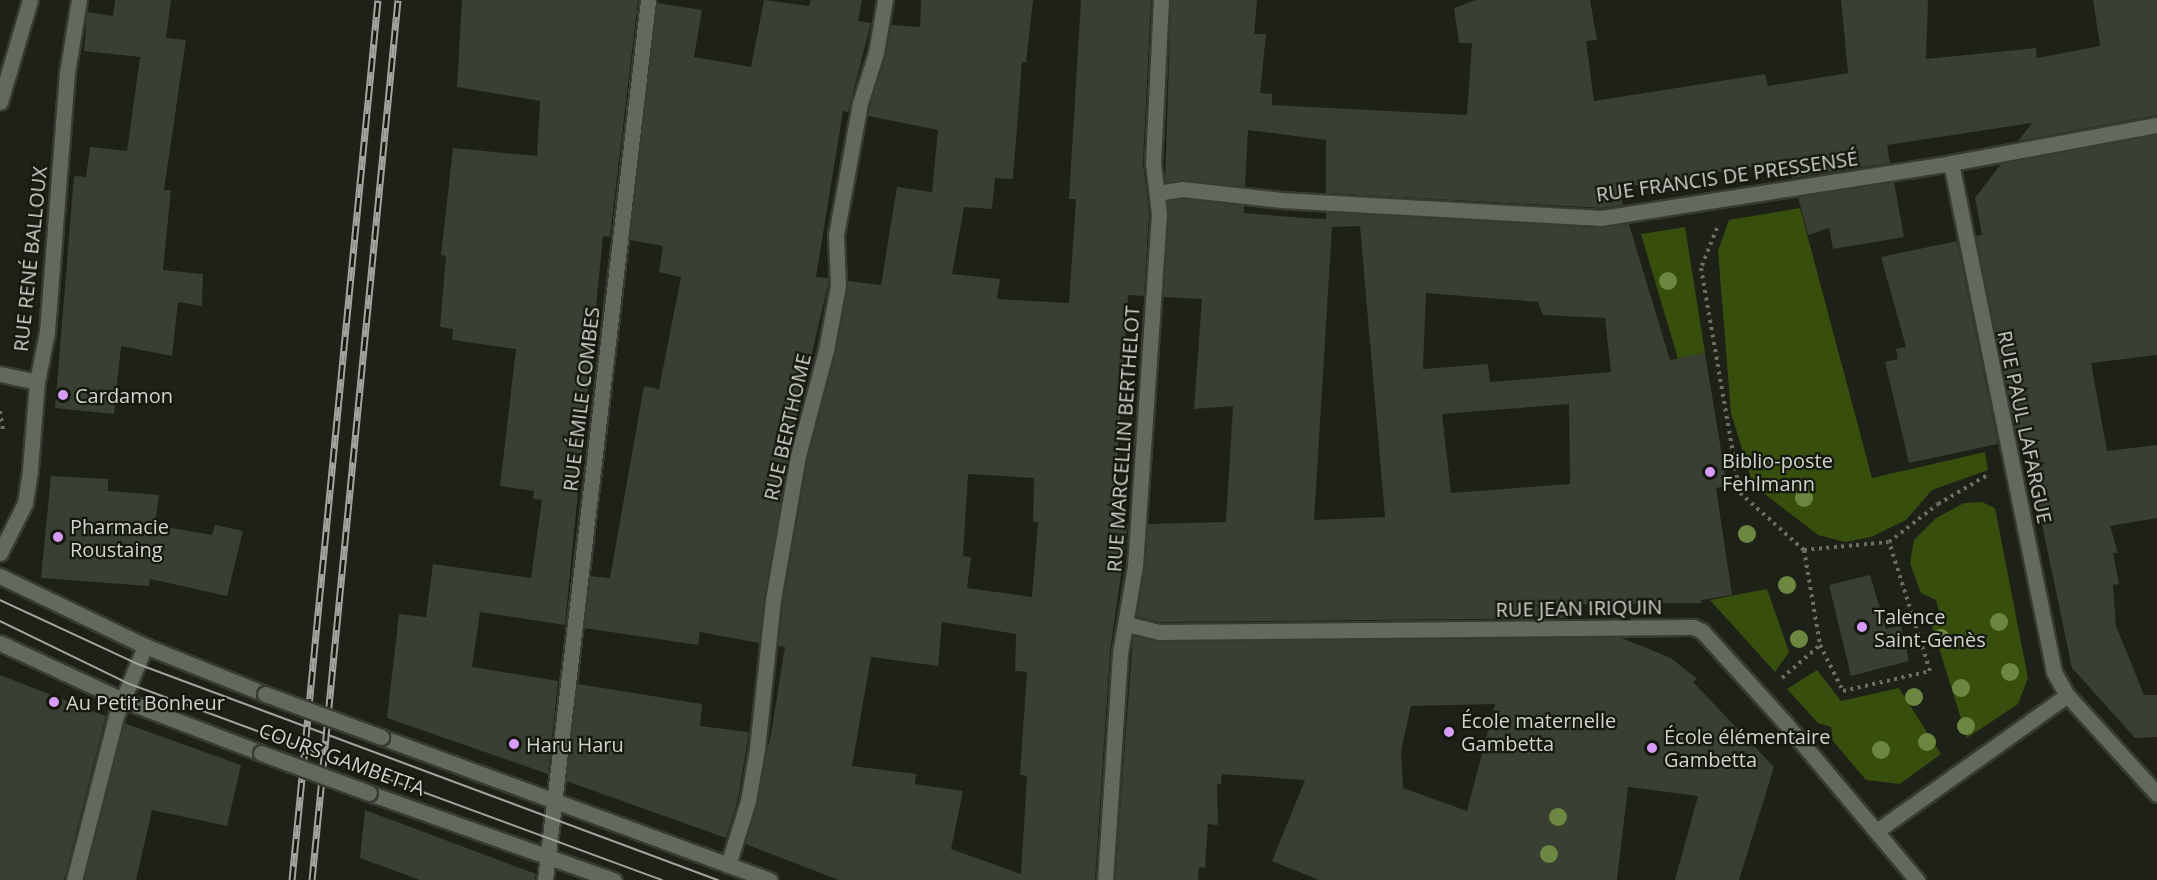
<!DOCTYPE html>
<html>
<head>
<meta charset="utf-8">
<style>
	body { margin:0 }
	#map { position:relative; width:2157px; height:880px; overflow:hidden; background:#1d2117; font-family:"Open Sans",sans-serif }
	div>[style] { position:absolute }
	.green>* { inset:0; background:#384e0d }
	.building>* { inset:0; background:#393f33 }
	.path>* { height:4px; margin-top:-2px; transform-origin:0; background:repeating-linear-gradient(90deg,#6b6e65 0 3px,transparent 0 7.5px) }
	.roads { filter:drop-shadow(2px 0 #373b33) drop-shadow(-2px 0 #373b33) drop-shadow(0 2px #373b33) drop-shadow(0 -2px #373b33) }
	.lane>* { height:15px; margin:-7.5px; padding:0 7.5px; transform-origin:7.5px; border-radius:7.5px; background:#63695c }
	.street>* { height:15px; margin:-7.5px; padding:0 7.5px; transform-origin:7.5px; border-radius:7.5px; background:#63695c }
	.secondary>* { height:15px; margin:-7.5px; padding:0 7.5px; transform-origin:7.5px; border-radius:7.5px; background:#63695c }
	.tram>* { height:1.5px; margin:-0.75px; padding:0 0.75px; transform-origin:0.75px; border-radius:0.75px; background:#a2a59e }
	.rail>* { height:7px; margin-top:-3.5px; transform-origin:0; background:repeating-linear-gradient(90deg,#14180e 0 14px,#a2a59e 0 28px); box-sizing:border-box; border-block:2px solid #a2a59e }
	.bridges { filter:drop-shadow(2px 0 #373b33) drop-shadow(-2px 0 #373b33) drop-shadow(0 2px #373b33) drop-shadow(0 -2px #373b33) }
	.secondary-bridge>* { height:15px; margin:-7.5px; padding:0 7.5px; transform-origin:7.5px; border-radius:7.5px; background:#63695c }
	.trees>* { width:18px; height:18px; margin:-9px; border-radius:50%; background:#6c8740 }
	.dots>* { width:16px; height:16px; translate:-50% -50%; box-sizing:border-box; border:3px solid #14180e; border-radius:50% }
	span { translate:-50% -50%; white-space:nowrap; text-align:center; line-height:1.15; -webkit-text-stroke:4.5px #14180e; paint-order:stroke }
	.street-label { font-size:20px; color:#d1d4cd }
	.poi-label { font-size:20px; color:#d1d4cd }
	.left { translate:0 -50%; text-align:left }
</style>
</head>
<body>
<div id="map">
	<div class="green">
		<div style="clip-path:polygon(1800px 208px,1872px 478px,1985px 452px,1988px 470px,1932px 490px,1906px 520px,1871px 537px,1845px 542px,1818px 535px,1753px 485px,1731px 413px,1718px 251px,1729px 220px)"></div>
		<div style="clip-path:polygon(1685px 227px,1705px 353px,1678px 359px,1641px 234px)"></div>
		<div style="clip-path:polygon(1982px 502px,1995px 508px,2028px 678px,2018px 704px,1967px 738px,1932px 626px,1941px 619px,1936px 600px,1921px 593px,1910px 563px,1914px 540px,1936px 518px,1964px 503px)"></div>
		<div style="clip-path:polygon(1767px 589px,1789px 652px,1775px 672px,1710px 600px)"></div>
		<div style="clip-path:polygon(1817px 670px,1841px 701px,1899px 688px,1941px 754px,1900px 784px,1866px 780px,1833px 741px,1831px 727px,1818px 723px,1787px 689px)"></div>
	</div>
	<div class="building">
		<div style="clip-path:polygon(115px 0,171px 0,166px 38px,186px 40px,164px 190px,171px 190px,163px 270px,203px 274px,202px 306px,178px 302px,172px 356px,121px 346px,114px 414px,55px 408px,74px 176px,86px 177px,90px 147px,127px 151px,140px 57px,84px 51px,87px 12px,113px 16px)"></div>
		<div style="clip-path:polygon(462px 0,638px 0,610px 237px,603px 236px,565px 625px,480px 612px,472px 667px,558px 681px,548px 774px,387px 718px,399px 614px,426px 617px,433px 564px,531px 578px,542px 500px,533px 499px,534px 491px,500px 486px,516px 349px,452px 340px,453px 329px,440px 327px,446px 256px,441px 255px,453px 148px,537px 156px,540px 101px,457px 87px)"></div>
		<div style="clip-path:polygon(764px 0,809px 6px,811px 0,862px 0,858px 21px,871px 23px,848px 112px,843px 111px,816px 277px,828px 278px,828px 285px,788px 454px,759px 643px,700px 632px,698px 645px,584px 628px,590px 576px,610px 578px,644px 386px,659px 389px,681px 277px,659px 272px,663px 246px,630px 240px,657px 3px,702px 10px,694px 57px,751px 67px)"></div>
		<div style="clip-path:polygon(evenodd,921px 0,1033px 0,1026px 63px,1022px 62px,1013px 179px,995px 178px,992px 209px,964px 207px,952px 274px,1000px 279px,997px 299px,1069px 303px,1076px 199px,1069px 199px,1081px 0,1151px 0,1143px 163px,1149px 214px,1144px 296px,1128px 295px,1113px 525px,1128px 524px,1110px 652px,1095px 880px,839px 880px,745px 844px,771px 734px,785px 647px,778px 646px,783px 601px,808px 458px,836px 352px,848px 281px,881px 285px,897px 187px,932px 192px,938px 130px,868px 116px,891px 25px,920px 27px,921px 0,968px 474px,1034px 478px,1033px 522px,1038px 522px,1032px 597px,967px 588px,971px 557px,963px 556px,968px 474px,921px 0,942px 622px,1016px 634px,1015px 671px,1027px 672px,1020px 775px,1027px 776px,1021px 874px,951px 849px,963px 791px,915px 784px,916px 774px,852px 766px,871px 657px,938px 666px,942px 622px)"></div>
		<div style="clip-path:polygon(1171px 0,1257px 0,1254px 34px,1266px 34px,1260px 93px,1272px 94px,1272px 105px,1467px 115px,1472px 43px,1459px 43px,1454px 8px,1476px 0,1590px 0,1597px 40px,1586px 41px,1594px 101px,1765px 74px,1768px 86px,1848px 73px,1841px 0,1928px 0,1926px 59px,2036px 48px,2037px 58px,2100px 46px,2093px 0,2157px 0,2157px 115px,2018px 141px,2032px 123px,1887px 145px,1890px 163px,1792px 178px,1788px 161px,1618px 188px,1623px 205px,1601px 208px,1326px 193px,1326px 140px,1248px 130px,1245px 186px,1165px 182px)"></div>
		<div style="clip-path:polygon(2157px 135px,2157px 355px,2091px 363px,2107px 451px,2157px 445px,2157px 518px,2110px 526px,2118px 553px,2113px 553px,2119px 584px,2113px 585px,2116px 626px,2144px 695px,2157px 695px,2157px 737px,2135px 738px,2072px 668px,2024px 438px,2017px 440px,1976px 236px,1982px 235px,1975px 198px,2001px 164px)"></div>
		<div style="clip-path:polygon(1894px 182px,1904px 237px,1833px 249px,1829px 228px,1808px 235px,1798px 197px)"></div>
		<div style="clip-path:polygon(evenodd,1182px 199px,1244px 206px,1244px 213px,1304px 218px,1326px 219px,1326px 212px,1600px 228px,1629px 224px,1670px 360px,1705px 353px,1727px 486px,1716px 488px,1732px 595px,1701px 600px,1702px 603px,1534px 605px,1570px 618px,1159px 622px,1136px 616px,1148px 524px,1226px 522px,1233px 406px,1194px 409px,1202px 299px,1163px 297px,1167px 201px,1182px 199px,1360px 226px,1385px 517px,1314px 520px,1332px 227px,1360px 226px,1182px 199px,1426px 293px,1538px 302px,1543px 315px,1605px 318px,1611px 372px,1490px 382px,1488px 364px,1423px 369px,1426px 293px,1182px 199px,1569px 404px,1570px 484px,1451px 493px,1442px 414px,1569px 404px)"></div>
		<div style="clip-path:polygon(1957px 241px,1998px 444px,1909px 463px,1885px 362px,1898px 359px,1896px 349px,1906px 347px,1881px 257px)"></div>
		<div style="clip-path:polygon(51px 476px,108px 479px,108px 491px,159px 495px,155px 525px,212px 535px,215px 525px,243px 531px,227px 596px,150px 579px,149px 586px,41px 578px)"></div>
		<div style="clip-path:polygon(1870px 575px,1886px 629px,1901px 625px,1909px 661px,1851px 676px,1829px 585px)"></div>
		<div style="clip-path:polygon(evenodd,1133px 636px,1158px 642px,1619px 637px,1671px 658px,1697px 679px,1693px 682px,1774px 767px,1739px 880px,1675px 880px,1698px 796px,1628px 787px,1617px 880px,1319px 880px,1272px 861px,1305px 780px,1222px 774px,1221px 784px,1217px 784px,1218px 825px,1208px 824px,1205px 868px,1199px 867px,1198px 880px,1115px 880px,1133px 636px,1495px 704px,1467px 811px,1403px 788px,1401px 751px,1411px 706px,1495px 704px)"></div>
		<div style="clip-path:polygon(0 675px,106px 716px,64px 880px,0 880px)"></div>
		<div style="clip-path:polygon(578px 684px,702px 704px,700px 726px,749px 732px,738px 799px,726px 838px,566px 781px)"></div>
		<div style="clip-path:polygon(124px 723px,241px 765px,227px 826px,152px 810px,136px 880px,84px 880px)"></div>
		<div style="clip-path:polygon(365px 810px,536px 874px,535px 880px,420px 880px,360px 858px)"></div>
	</div>
	<div class="path">
		<div style="left:1717px;top:228px;width:43px;rotate:111.8deg"></div>
		<div style="left:1701px;top:268px;width:228px;rotate:80.2deg"></div>
		<div style="left:1740px;top:493px;width:86px;rotate:41.7deg"></div>
		<div style="left:1804px;top:550px;width:96px;rotate:80.4deg"></div>
		<div style="left:1820px;top:645px;width:51px;rotate:63.4deg"></div>
		<div style="left:1843px;top:691px;width:89px;rotate:-12.9deg"></div>
		<div style="left:1930px;top:671px;width:135px;rotate:-107.6deg"></div>
		<div style="left:0;top:411px;width:20px;rotate:81deg"></div>
		<div style="left:1804px;top:550px;width:85px;rotate:-5.4deg"></div>
		<div style="left:1889px;top:542px;width:62px;rotate:-37.8deg"></div>
		<div style="left:1938px;top:504px;width:56px;rotate:-30.3deg"></div>
		<div style="left:1782px;top:678px;width:50px;rotate:-41deg"></div>
	</div>
	<div class="roads">
		<div class="lane">
			<div style="left:0;top:102px;width:106px;rotate:-73.6deg"></div>
			<div style="left:0;top:374px;width:38px;rotate:12deg"></div>
		</div>
		<div class="street">
			<div style="left:1951px;top:163px;width:519px;rotate:78.56deg"></div>
			<div style="left:2054px;top:672px;width:26px;rotate:61deg"></div>
			<div style="left:1157px;top:193px;width:25px;rotate:-9deg"></div>
			<div style="left:1182px;top:189px;width:100px;rotate:6.3deg"></div>
			<div style="left:1281px;top:200px;width:321px;rotate:3.2deg"></div>
			<div style="left:1601px;top:218px;width:354px;rotate:-8.9deg"></div>
			<div style="left:1951px;top:163px;width:209px;rotate:-10.5deg"></div>
			<div style="left:0;top:553px;width:56px;rotate:-63.4deg"></div>
			<div style="left:25px;top:503px;width:33px;rotate:-81deg"></div>
			<div style="left:30px;top:470px;width:88px;rotate:-85.5deg"></div>
			<div style="left:37px;top:382px;width:51px;rotate:-78.7deg"></div>
			<div style="left:47px;top:332px;width:260px;rotate:-85.6deg"></div>
			<div style="left:67px;top:73px;width:74px;rotate:-80.7deg"></div>
			<div style="left:1127px;top:624px;width:32px;rotate:14deg"></div>
			<div style="left:1158px;top:632px;width:535px;rotate:-0.54deg"></div>
			<div style="left:1693px;top:627px;width:10px;rotate:24deg"></div>
			<div style="left:1702px;top:631px;width:125px;rotate:47.9deg"></div>
			<div style="left:1786px;top:724px;width:204px;rotate:50deg"></div>
			<div style="left:1878px;top:830px;width:232px;rotate:-35.5deg"></div>
			<div style="left:2067px;top:695px;width:134px;rotate:47.7deg"></div>
			<div style="left:728px;top:865px;width:67px;rotate:-72.6deg"></div>
			<div style="left:748px;top:801px;width:53px;rotate:-80.2deg"></div>
			<div style="left:757px;top:749px;width:150px;rotate:-83.9deg"></div>
			<div style="left:773px;top:600px;width:146px;rotate:-80.2deg"></div>
			<div style="left:798px;top:456px;width:110px;rotate:-75.2deg"></div>
			<div style="left:826px;top:350px;width:65px;rotate:-79.4deg"></div>
			<div style="left:838px;top:286px;width:51px;rotate:-92.2deg"></div>
			<div style="left:836px;top:235px;width:134px;rotate:-79.7deg"></div>
			<div style="left:860px;top:103px;width:52px;rotate:-72.3deg"></div>
			<div style="left:876px;top:53px;width:54px;rotate:-80.4deg"></div>
			<div style="left:74px;top:880px;width:169px;rotate:-75.6deg"></div>
			<div style="left:116px;top:716px;width:76px;rotate:-67.5deg"></div>
			<div style="left:545px;top:880px;width:886px;rotate:-83.32deg"></div>
			<div style="left:1105px;top:880px;width:227px;rotate:-86.2deg"></div>
			<div style="left:1120px;top:653px;width:88px;rotate:-80.2deg"></div>
			<div style="left:1135px;top:566px;width:353px;rotate:-86.1deg"></div>
			<div style="left:1159px;top:214px;width:51px;rotate:-96.7deg"></div>
			<div style="left:1153px;top:163px;width:163px;rotate:-87.2deg"></div>
		</div>
		<div class="secondary">
			<div style="left:0;top:576px;width:161px;rotate:25.8deg"></div>
			<div style="left:145px;top:646px;width:129px;rotate:21.8deg"></div>
			<div style="left:0;top:643px;width:136px;rotate:24.9deg"></div>
			<div style="left:123px;top:700px;width:148px;rotate:21deg"></div>
			<div style="left:381px;top:737px;width:414px;rotate:20.2deg"></div>
			<div style="left:369px;top:793px;width:260px;rotate:19.6deg"></div>
		</div>
	</div>
	<div class="tram">
		<div style="left:0;top:600px;width:152px;rotate:24.9deg"></div>
		<div style="left:138px;top:664px;width:619px;rotate:20.43deg"></div>
		<div style="left:0;top:621px;width:144px;rotate:25.9deg"></div>
		<div style="left:130px;top:684px;width:567px;rotate:20.22deg"></div>
	</div>
	<div class="rail">
		<div style="left:292px;top:880px;width:884px;rotate:-84.42deg"></div>
		<div style="left:312px;top:880px;width:884px;rotate:-84.42deg"></div>
	</div>
	<div class="bridges">
		<div class="secondary-bridge">
			<div style="left:265px;top:694px;width:124px;rotate:20.3deg"></div>
			<div style="left:261px;top:753px;width:115px;rotate:20.3deg"></div>
		</div>
	</div>
	<div class="trees">
		<div style="left:1668px;top:281px"></div>
		<div style="left:1804px;top:498px"></div>
		<div style="left:1747px;top:534px"></div>
		<div style="left:1787px;top:585px"></div>
		<div style="left:1999px;top:622px"></div>
		<div style="left:1941px;top:638px"></div>
		<div style="left:1799px;top:639px"></div>
		<div style="left:2010px;top:672px"></div>
		<div style="left:1961px;top:688px"></div>
		<div style="left:1914px;top:697px"></div>
		<div style="left:1966px;top:726px"></div>
		<div style="left:1927px;top:742px"></div>
		<div style="left:1881px;top:750px"></div>
		<div style="left:1558px;top:817px"></div>
		<div style="left:1549px;top:854px"></div>
	</div>
	<div class="dots">
		<div style="left:63px;top:395px;background:#d79bf9"></div>
		<div style="left:1710px;top:472px;background:#d79bf9"></div>
		<div style="left:58px;top:537px;background:#d79bf9"></div>
		<div style="left:1862px;top:627px;background:#d79bf9"></div>
		<div style="left:54px;top:702px;background:#d79bf9"></div>
		<div style="left:1449px;top:732px;background:#d79bf9"></div>
		<div style="left:514px;top:744px;background:#d79bf9"></div>
		<div style="left:1652px;top:748px;background:#d79bf9"></div>
	</div>
	<div class="street-label">
		<span style="left:1727px;top:176px;rotate:-8deg">RUE FRANCIS DE PRESSENSÉ</span>
		<span style="left:30px;top:259px;rotate:-84deg">RUE RENÉ BALLOUX</span>
		<span style="left:581px;top:399px;rotate:-83deg">RUE ÉMILE COMBES</span>
		<span style="left:787px;top:427px;rotate:-77deg">RUE BERTHOME</span>
		<span style="left:2025px;top:427px;rotate:78deg">RUE PAUL LAFARGUE</span>
		<span style="left:1123px;top:439px;rotate:-86deg">RUE MARCELLIN BERTHELOT</span>
		<span style="left:1579px;top:608px;rotate:-1deg">RUE JEAN IRIQUIN</span>
		<span style="left:342px;top:759px;rotate:20deg">COURS GAMBETTA</span>
	</div>
	<div class="poi-label">
		<span class="left" style="left:75px;top:395px">Cardamon</span>
		<span class="left" style="left:1722px;top:472px">Biblio-poste<br>Fehlmann</span>
		<span class="left" style="left:70px;top:538px">Pharmacie<br>Roustaing</span>
		<span class="left" style="left:1874px;top:628px">Talence<br>Saint-Genès</span>
		<span class="left" style="left:66px;top:702px">Au Petit Bonheur</span>
		<span class="left" style="left:1461px;top:732px">École maternelle<br>Gambetta</span>
		<span class="left" style="left:1664px;top:748px">École élémentaire<br>Gambetta</span>
		<span class="left" style="left:526px;top:744px">Haru Haru</span>
	</div>
</div>
</body>
</html>
